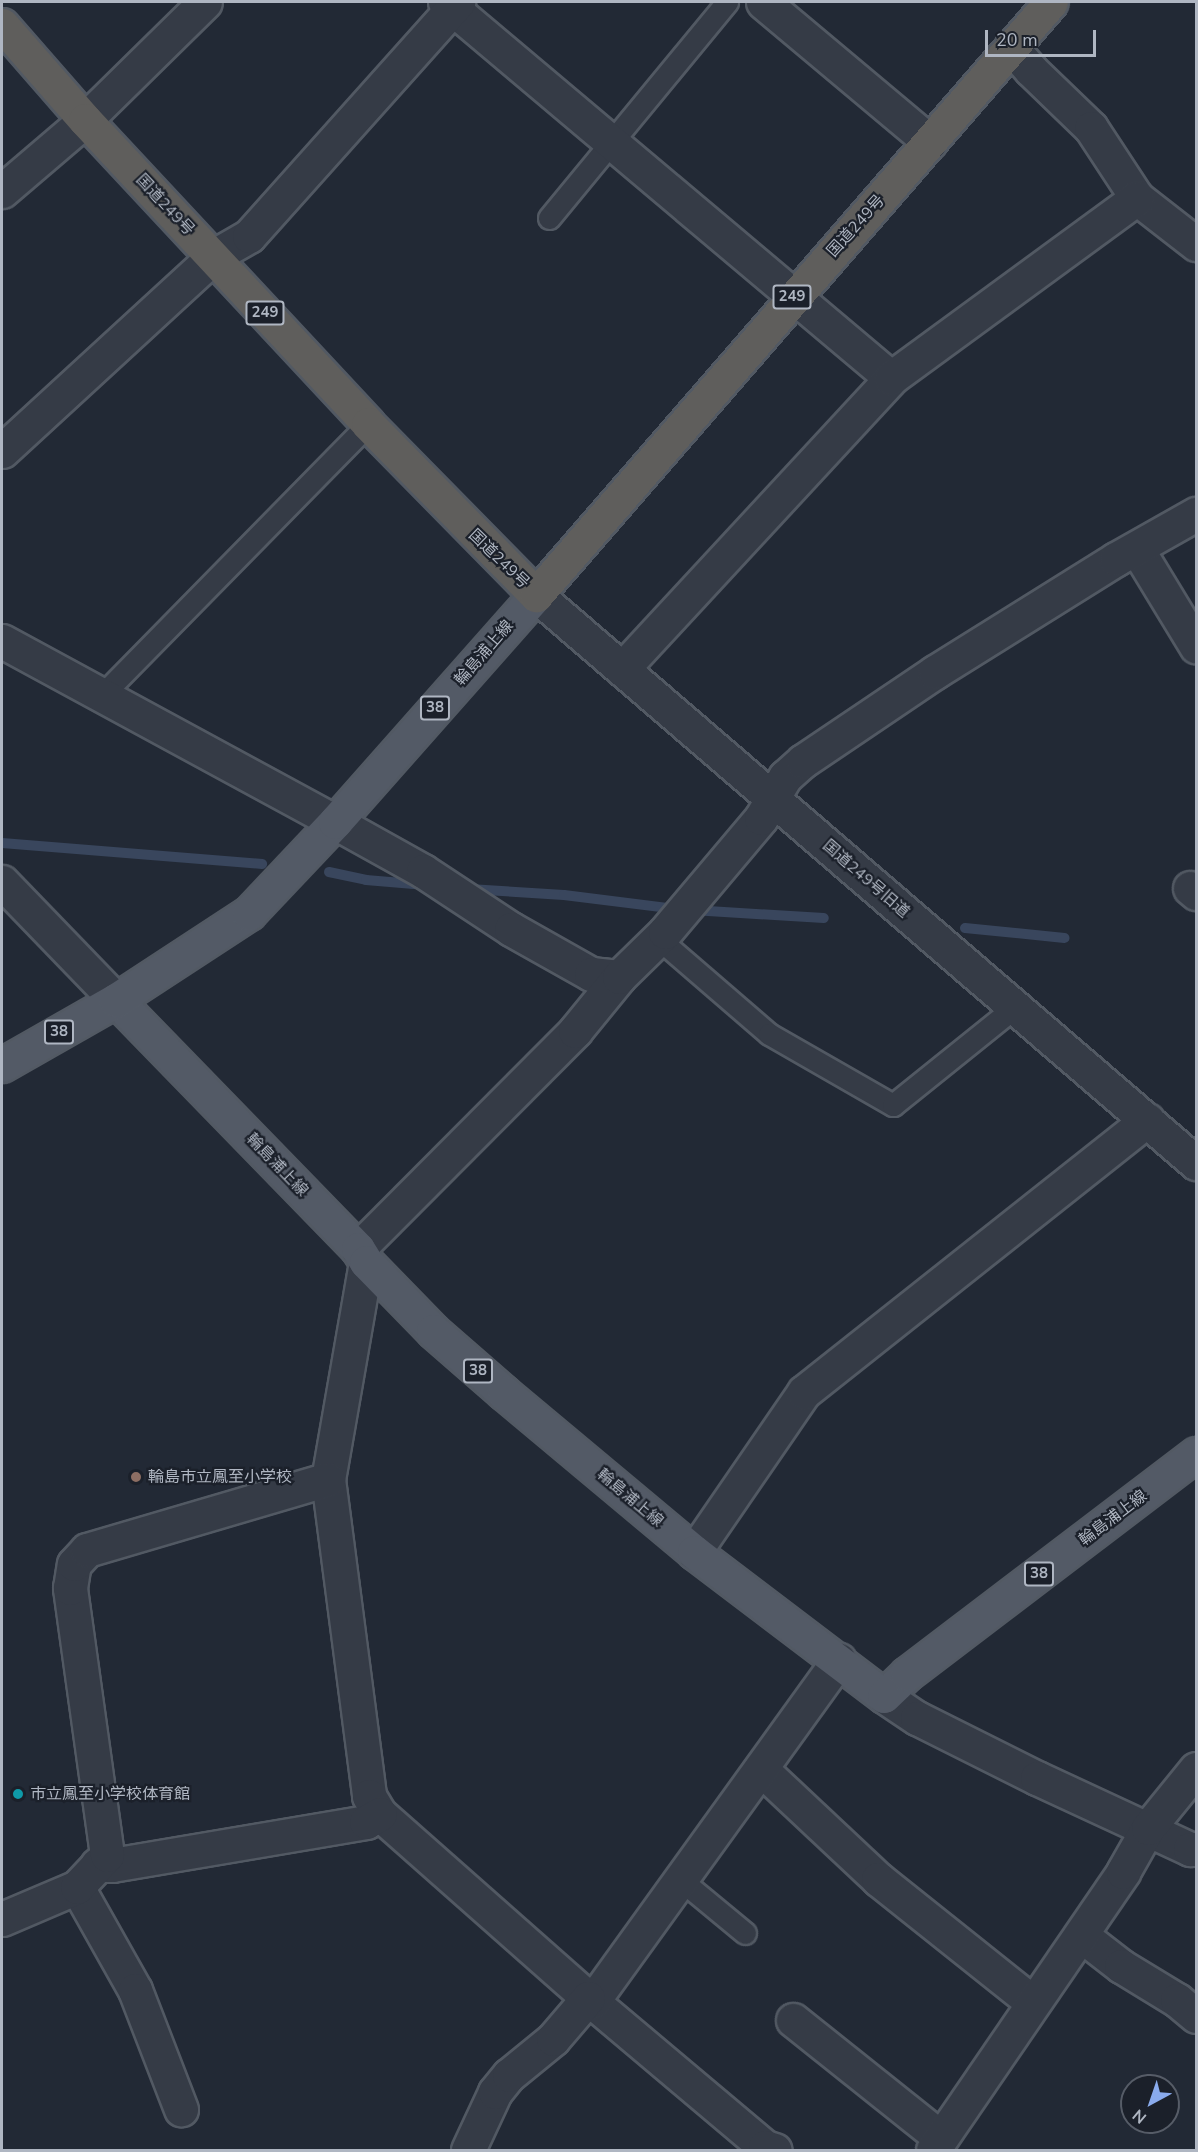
<!DOCTYPE html>
<html>
<head>
<meta charset="utf-8">
<style>
	body { margin:0 }
	#map { position:relative; width:1198px; height:2152px; overflow:hidden; background:#222935; font-family:"Nunito Sans","Noto Sans JP",sans-serif }
	div>[style] { position:absolute }
	.stream>* { height:10px; margin:-5px; padding:0 5px; transform-origin:5px; border-radius:5px; background:#39465d }
	.roads { filter:drop-shadow(2px 0 #525963) drop-shadow(-2px 0 #525963) drop-shadow(0 2px #525963) drop-shadow(0 -2px #525963) }
	.service>* { height:21px; margin:-10.5px; padding:0 10.5px; transform-origin:10.5px; border-radius:10.5px; background:#353b46 }
	.minor>* { height:33px; margin:-16.5px; padding:0 16.5px; transform-origin:16.5px; border-radius:16.5px; background:#353b46 }
	.tertiary>* { height:33px; margin:-16.5px; padding:0 16.5px; transform-origin:16.5px; border-radius:16.5px; background:#353b46 }
	.primary>* { height:33px; margin:-16.5px; padding:0 16.5px; transform-origin:16.5px; border-radius:16.5px; background:#535a66 }
	.trunk>* { height:33px; margin:-16.5px; padding:0 16.5px; transform-origin:16.5px; border-radius:16.5px; background:#5f5e5c }
	.dots>* { width:16px; height:16px; translate:-50% -50%; box-sizing:border-box; border:3px solid #1b202a; border-radius:50% }
	span { translate:-50% -50%; white-space:nowrap; text-align:center; line-height:1.15; -webkit-text-stroke:4.5px #1b202a; paint-order:stroke }
	.shield-label span { padding:2px 4px; background:#1b202a; border:2px solid; border-radius:4px; -webkit-text-stroke-width:0 }
	.shield-label { font-size:15px; color:#afb6c2; font-weight:700 }
	.street-label { font-size:16px; color:#afb6c2 }
	.poi-label { font-size:16px; color:#afb6c2 }
	.left { translate:0 -50%; text-align:left }
	.frame { position:absolute; inset:0; border:3px solid #afb6c2; pointer-events:none }
	.north { position:absolute; left:1120px; top:2074px; width:60px; height:60px; box-sizing:border-box; background:#1b202a; border:2px solid #565c67; border-radius:50%; rotate:220deg; font-size:16px; font-weight:700; line-height:24px; text-align:center; color:#afb6c2 }
	.north::after { content:''; display:block; margin:auto; width:21px; height:27px; background:#8aabed; clip-path:polygon(50% 0,100% 100%,50% 72%,0 100%) }
	.scale { position:absolute; left:985px; top:30px; width:111px; height:27px; box-sizing:border-box; border:3px solid #afb6c2; border-top:0; padding-left:8px; font-size:18px; line-height:21px; white-space:nowrap; color:#afb6c2; -webkit-text-stroke:4px #1b202a; paint-order:stroke }
</style>
</head>
<body>
<div id="map">
	<div class="stream">
		<div style="left:2px;top:843px;width:261px;rotate:4.6deg"></div>
		<div style="left:329px;top:872px;width:38px;rotate:12deg"></div>
		<div style="left:366px;top:880px;width:60px;rotate:4.8deg"></div>
		<div style="left:469px;top:889px;width:95px;rotate:3.6deg"></div>
		<div style="left:564px;top:895px;width:114px;rotate:7.1deg"></div>
		<div style="left:692px;top:910px;width:132px;rotate:3.5deg"></div>
		<div style="left:965px;top:928px;width:100px;rotate:5.7deg"></div>
	</div>
	<div class="roads">
		<div class="service">
			<div style="left:549px;top:218px;width:280px;rotate:-50.5deg"></div>
			<div style="left:102px;top:695px;width:380px;rotate:-45.5deg"></div>
			<div style="left:659px;top:939px;width:145px;rotate:40.8deg"></div>
			<div style="left:769px;top:1034px;width:143px;rotate:29.8deg"></div>
			<div style="left:893px;top:1105px;width:156px;rotate:-38.8deg"></div>
			<div style="left:681px;top:1880px;width:83px;rotate:39.6deg"></div>
		</div>
		<div class="minor">
			<div style="left:445px;top:2px;width:583px;rotate:40.13deg"></div>
			<div style="left:763px;top:2px;width:218px;rotate:40deg"></div>
			<div style="left:1011px;top:47px;width:30px;rotate:49deg"></div>
			<div style="left:1031px;top:70px;width:83px;rotate:44deg"></div>
			<div style="left:1091px;top:128px;width:84px;rotate:56.7deg"></div>
			<div style="left:1137px;top:198px;width:75px;rotate:37.9deg"></div>
			<div style="left:2px;top:191px;width:109px;rotate:-40.5deg"></div>
			<div style="left:85px;top:120px;width:168px;rotate:-44.5deg"></div>
			<div style="left:2px;top:451px;width:288px;rotate:-42.6deg"></div>
			<div style="left:214px;top:256px;width:40px;rotate:-29.7deg"></div>
			<div style="left:249px;top:236px;width:314px;rotate:-48.2deg"></div>
			<div style="left:1137px;top:549px;width:114px;rotate:58.7deg"></div>
			<div style="left:2px;top:641px;width:379px;rotate:28.5deg"></div>
			<div style="left:335px;top:822px;width:101px;rotate:29.1deg"></div>
			<div style="left:423px;top:871px;width:105px;rotate:33.4deg"></div>
			<div style="left:511px;top:929px;width:92px;rotate:29.4deg"></div>
			<div style="left:591px;top:974px;width:28px;rotate:6deg"></div>
			<div style="left:622px;top:669px;width:396px;rotate:-47.2deg"></div>
			<div style="left:891px;top:378px;width:305px;rotate:-36.2deg"></div>
			<div style="left:2px;top:882px;width:164px;rotate:46deg"></div>
			<div style="left:1190px;top:888px;width:8px;rotate:40deg"></div>
			<div style="left:358px;top:1249px;width:308px;rotate:-45.1deg"></div>
			<div style="left:575px;top:1031px;width:70px;rotate:-50.8deg"></div>
			<div style="left:619px;top:977px;width:64px;rotate:-44.4deg"></div>
			<div style="left:665px;top:932px;width:149px;rotate:-49.9deg"></div>
			<div style="left:761px;top:818px;width:48px;rotate:-59.7deg"></div>
			<div style="left:785px;top:777px;width:24px;rotate:-42deg"></div>
			<div style="left:803px;top:761px;width:159px;rotate:-34deg"></div>
			<div style="left:935px;top:672px;width:213px;rotate:-32deg"></div>
			<div style="left:1116px;top:559px;width:92px;rotate:-29.4deg"></div>
			<div style="left:366px;top:1262px;width:220px;rotate:99.9deg"></div>
			<div style="left:328px;top:1479px;width:320px;rotate:82.6deg"></div>
			<div style="left:369px;top:1796px;width:21px;rotate:59deg"></div>
			<div style="left:380px;top:1814px;width:278px;rotate:41.5deg"></div>
			<div style="left:588px;top:1998px;width:231px;rotate:40.1deg"></div>
			<div style="left:765px;top:2147px;width:10px;rotate:17deg"></div>
			<div style="left:694px;top:1552px;width:194px;rotate:-55.5deg"></div>
			<div style="left:804px;top:1392px;width:438px;rotate:-38.4deg"></div>
			<div style="left:884px;top:1696px;width:40px;rotate:34deg"></div>
			<div style="left:917px;top:1718px;width:134px;rotate:26.6deg"></div>
			<div style="left:1037px;top:1778px;width:169px;rotate:24.9deg"></div>
			<div style="left:1190px;top:1849px;width:6px"></div>
			<div style="left:761px;top:1769px;width:161px;rotate:43.2deg"></div>
			<div style="left:878px;top:1879px;width:197px;rotate:38.6deg"></div>
			<div style="left:97px;top:1865px;width:15px"></div>
			<div style="left:112px;top:1865px;width:258px;rotate:-9.6deg"></div>
			<div style="left:366px;top:1822px;width:16px;rotate:-30deg"></div>
			<div style="left:77px;top:1887px;width:118px;rotate:60.6deg"></div>
			<div style="left:135px;top:1990px;width:128px;rotate:68.9deg"></div>
			<div style="left:2px;top:1919px;width:82px;rotate:-23.1deg"></div>
			<div style="left:77px;top:1887px;width:44px;rotate:-46.8deg"></div>
			<div style="left:107px;top:1855px;width:270px;rotate:-97.9deg"></div>
			<div style="left:70px;top:1588px;width:24px;rotate:-81deg"></div>
			<div style="left:74px;top:1564px;width:19px;rotate:-47deg"></div>
			<div style="left:87px;top:1550px;width:251px;rotate:-16.4deg"></div>
			<div style="left:1081px;top:1935px;width:51px;rotate:37.8deg"></div>
			<div style="left:1121px;top:1966px;width:66px;rotate:31.3deg"></div>
			<div style="left:1177px;top:2000px;width:25px;rotate:40deg"></div>
			<div style="left:592px;top:2002px;width:422px;rotate:-54.2deg"></div>
			<div style="left:793px;top:2020px;width:189px;rotate:38.6deg"></div>
			<div style="left:468px;top:2150px;width:64px;rotate:-65deg"></div>
			<div style="left:495px;top:2092px;width:22px;rotate:-51deg"></div>
			<div style="left:509px;top:2075px;width:57px;rotate:-39.3deg"></div>
			<div style="left:553px;top:2039px;width:54px;rotate:-49.5deg"></div>
			<div style="left:933px;top:2150px;width:337px;rotate:-55.6deg"></div>
			<div style="left:1123px;top:1872px;width:51px;rotate:-60.4deg"></div>
			<div style="left:1148px;top:1828px;width:76px;rotate:-50.9deg"></div>
		</div>
		<div class="tertiary">
			<div style="left:536px;top:595px;width:871px;rotate:40.72deg"></div>
		</div>
		<div class="primary">
			<div style="left:116px;top:1000px;width:347px;rotate:45.8deg"></div>
			<div style="left:358px;top:1249px;width:15px;rotate:58deg"></div>
			<div style="left:366px;top:1262px;width:96px;rotate:45.8deg"></div>
			<div style="left:433px;top:1331px;width:94px;rotate:41.1deg"></div>
			<div style="left:504px;top:1393px;width:248px;rotate:39.9deg"></div>
			<div style="left:694px;top:1552px;width:238px;rotate:37.2deg"></div>
			<div style="left:884px;top:1696px;width:32px;rotate:-44deg"></div>
			<div style="left:907px;top:1674px;width:363px;rotate:-37.3deg"></div>
			<div style="left:2px;top:1065px;width:131px;rotate:-29.7deg"></div>
			<div style="left:116px;top:1000px;width:159px;rotate:-33.2deg"></div>
			<div style="left:249px;top:913px;width:125px;rotate:-46.6deg"></div>
			<div style="left:335px;top:822px;width:303px;rotate:-48.5deg"></div>
		</div>
		<div class="trunk">
			<div style="left:2px;top:25px;width:126px;rotate:48.9deg"></div>
			<div style="left:85px;top:120px;width:415px;rotate:47deg"></div>
			<div style="left:368px;top:424px;width:240px;rotate:45.5deg"></div>
			<div style="left:536px;top:595px;width:785px;rotate:-49.03deg"></div>
		</div>
	</div>
	<div class="dots">
		<div style="left:136px;top:1477px;background:#8d6e63"></div>
		<div style="left:18px;top:1794px;background:#0f9aa8"></div>
	</div>
	<div class="shield-label">
		<span style="left:792px;top:297px">249</span>
		<span style="left:265px;top:313px">249</span>
		<span style="left:435px;top:708px">38</span>
		<span style="left:59px;top:1032px">38</span>
		<span style="left:478px;top:1371px">38</span>
		<span style="left:1039px;top:1574px">38</span>
	</div>
	<div class="street-label">
		<span style="left:165px;top:205px;rotate:47deg">国道249号</span>
		<span style="left:856px;top:226px;rotate:-48deg">国道249号</span>
		<span style="left:499px;top:559px;rotate:44deg">国道249号</span>
		<span style="left:484px;top:653px;rotate:-49deg">輪島浦上線</span>
		<span style="left:866px;top:879px;rotate:41deg">国道249号旧道</span>
		<span style="left:277px;top:1165px;rotate:46deg">輪島浦上線</span>
		<span style="left:630px;top:1498px;rotate:40deg">輪島浦上線</span>
		<span style="left:1113px;top:1518px;rotate:-37deg">輪島浦上線</span>
	</div>
	<div class="poi-label">
		<span class="left" style="left:148px;top:1477px">輪島市立鳳至小学校</span>
		<span class="left" style="left:30px;top:1794px">市立鳳至小学校体育館</span>
	</div>
	<div class="frame"></div>
	<div class="north">N</div>
	<div class="scale">20 m</div>
</div>
</body>
</html>
